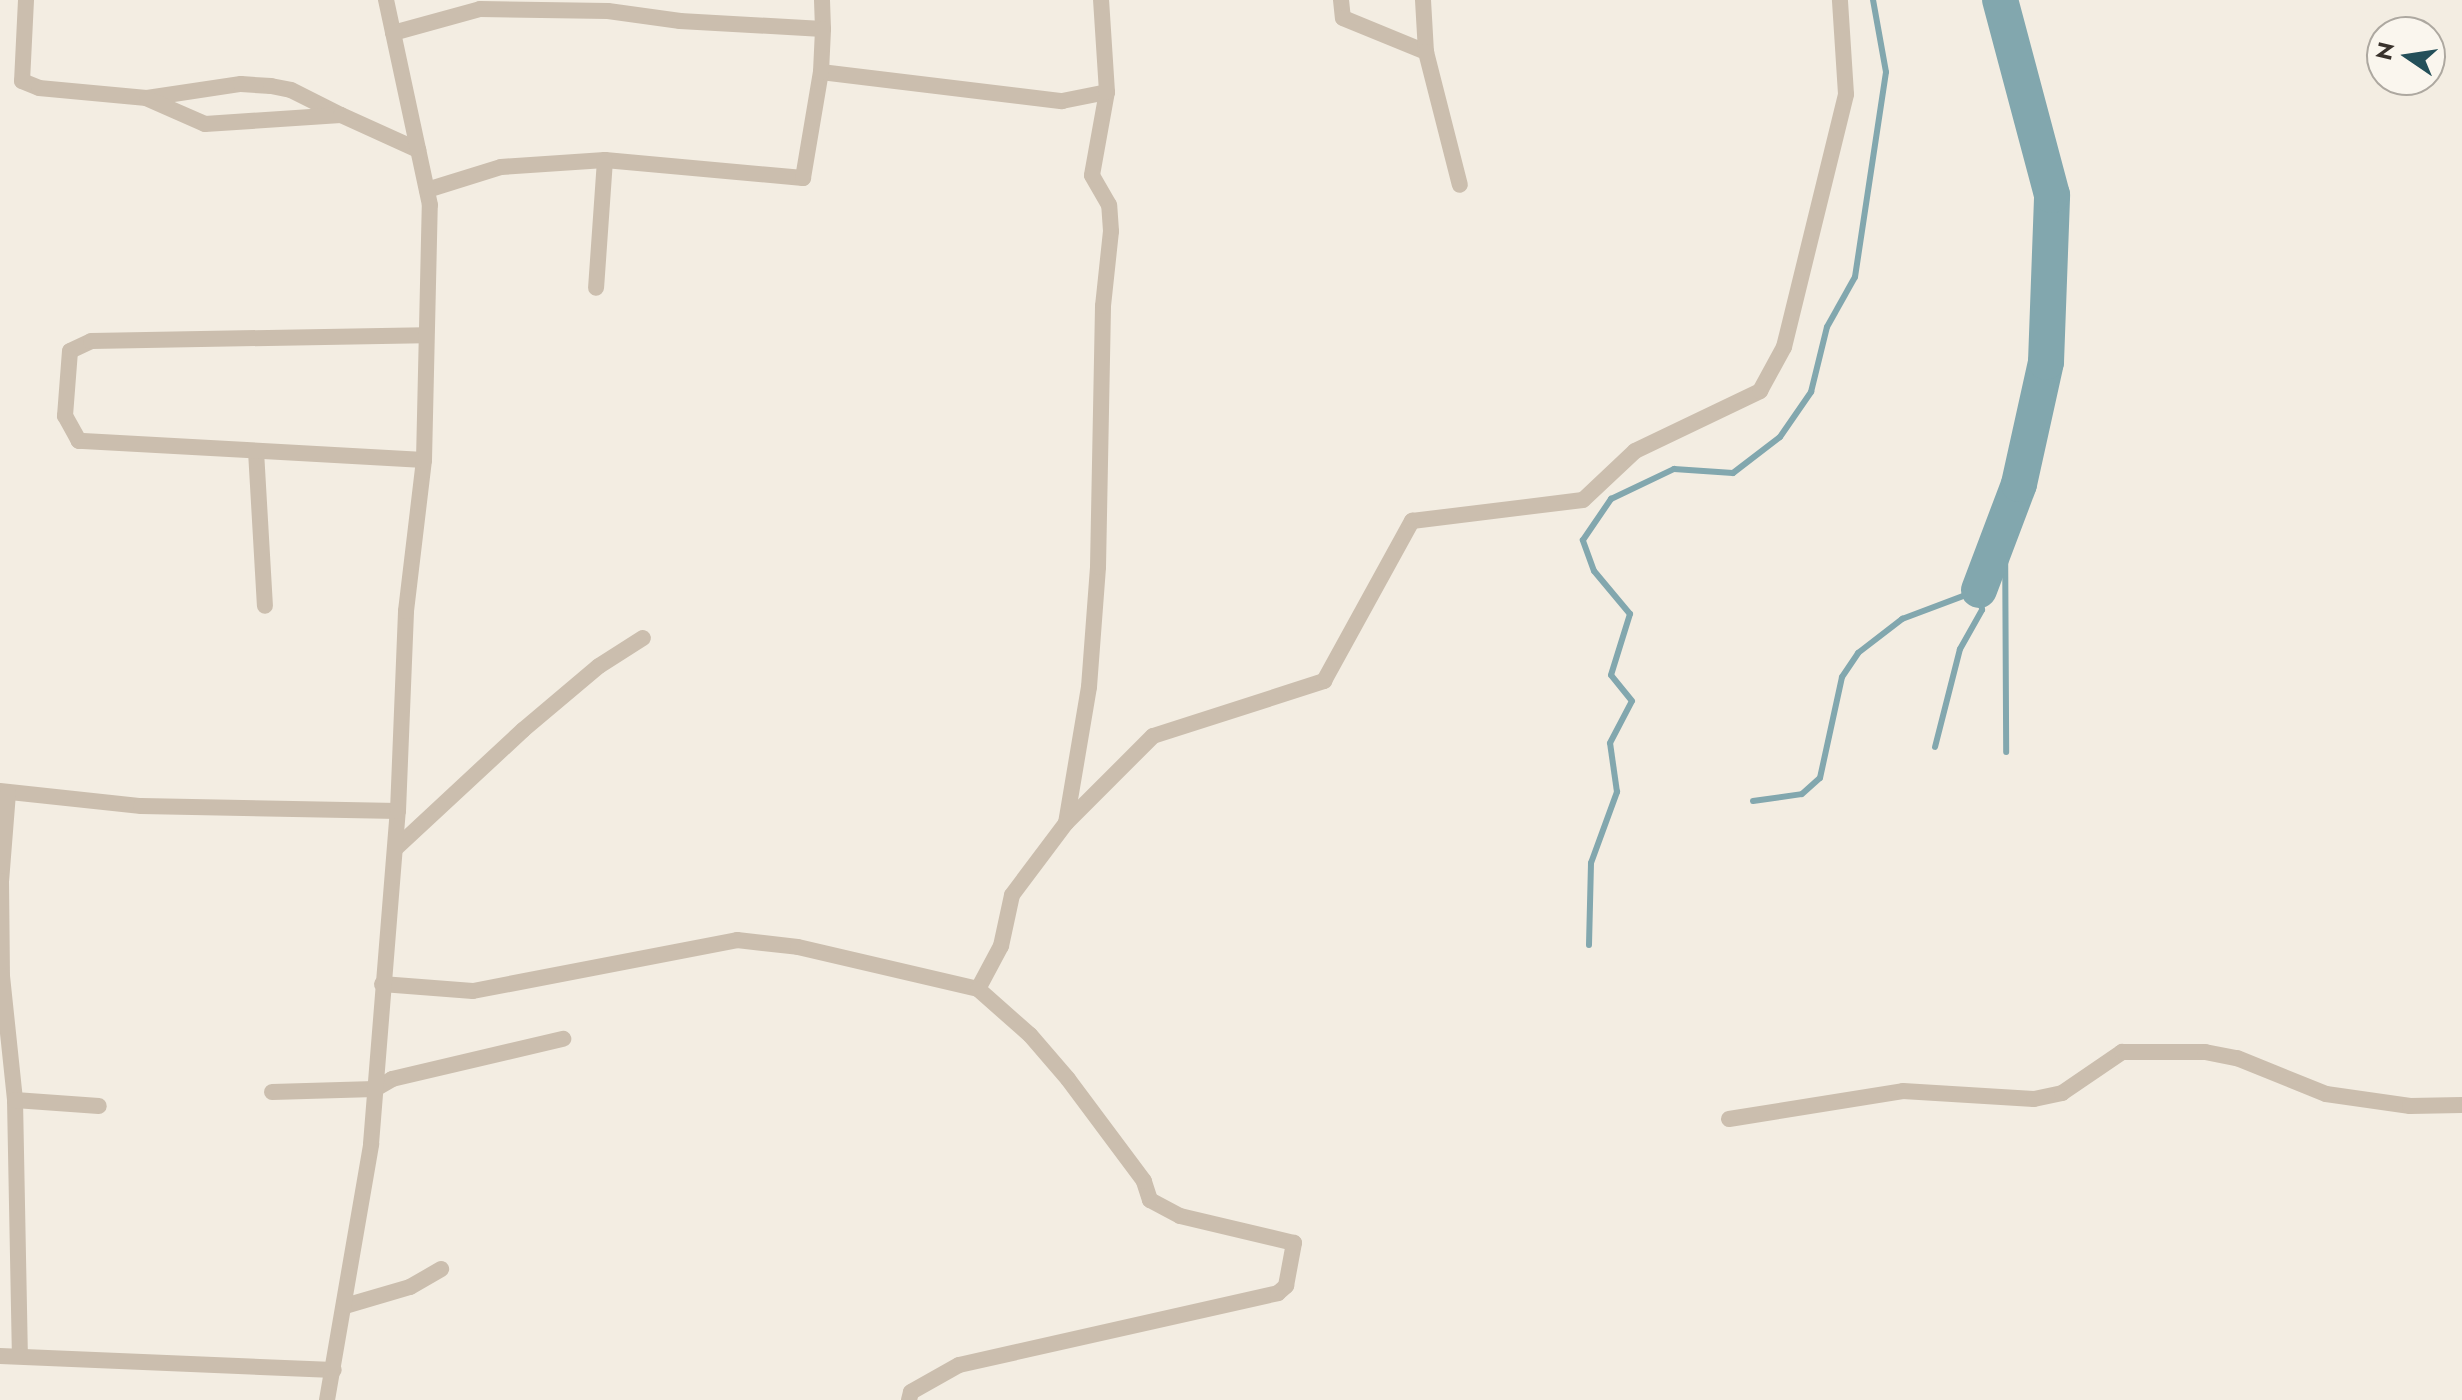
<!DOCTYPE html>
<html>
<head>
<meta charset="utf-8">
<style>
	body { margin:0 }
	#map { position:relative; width:2462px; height:1400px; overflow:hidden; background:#f3ede2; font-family:Jost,sans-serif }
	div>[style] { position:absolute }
	.stream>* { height:6px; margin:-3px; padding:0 3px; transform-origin:3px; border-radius:3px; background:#82a7ae }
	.river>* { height:36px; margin:-18px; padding:0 18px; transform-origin:18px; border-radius:18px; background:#82a7ae }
	.street>* { height:16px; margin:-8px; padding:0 8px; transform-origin:8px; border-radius:8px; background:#cbbeae }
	span { translate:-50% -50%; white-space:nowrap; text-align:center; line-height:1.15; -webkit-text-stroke:6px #faf6ee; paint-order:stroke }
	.north { position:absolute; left:2366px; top:16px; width:80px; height:80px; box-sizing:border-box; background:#faf6ee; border:2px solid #ada8a0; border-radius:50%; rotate:283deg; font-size:22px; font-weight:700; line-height:32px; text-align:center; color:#39322c }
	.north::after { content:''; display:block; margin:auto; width:28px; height:36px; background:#234f59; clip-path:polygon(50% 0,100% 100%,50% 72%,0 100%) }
</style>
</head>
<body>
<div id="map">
	<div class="stream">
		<div style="left:2005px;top:523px;width:229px;rotate:89.7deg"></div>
		<div style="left:1753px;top:801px;width:49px;rotate:-8.1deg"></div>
		<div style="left:1802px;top:794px;width:24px;rotate:-42deg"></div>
		<div style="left:1820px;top:778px;width:103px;rotate:-77.7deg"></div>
		<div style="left:1842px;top:677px;width:29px;rotate:-56deg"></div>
		<div style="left:1858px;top:653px;width:56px;rotate:-37.7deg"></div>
		<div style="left:1902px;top:619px;width:82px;rotate:-20.6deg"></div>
		<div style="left:1979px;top:590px;width:20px;rotate:81deg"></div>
		<div style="left:1982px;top:610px;width:45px;rotate:119.4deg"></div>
		<div style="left:1960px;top:649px;width:101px;rotate:104.3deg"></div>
		<div style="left:1589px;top:945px;width:82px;rotate:-88.6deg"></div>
		<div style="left:1591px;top:863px;width:76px;rotate:-69.9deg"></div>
		<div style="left:1617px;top:792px;width:49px;rotate:-98.1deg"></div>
		<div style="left:1610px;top:743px;width:47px;rotate:-62.4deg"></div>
		<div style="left:1632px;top:701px;width:33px;rotate:-129deg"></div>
		<div style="left:1611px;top:675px;width:64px;rotate:-72.7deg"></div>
		<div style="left:1630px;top:614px;width:56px;rotate:-129.9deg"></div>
		<div style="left:1594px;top:571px;width:33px;rotate:-110deg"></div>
		<div style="left:1583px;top:540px;width:50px;rotate:-55.7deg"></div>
		<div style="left:1611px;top:499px;width:70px;rotate:-25.5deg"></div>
		<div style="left:1674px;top:469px;width:59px;rotate:3.9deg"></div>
		<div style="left:1733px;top:473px;width:59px;rotate:-37.5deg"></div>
		<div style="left:1780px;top:437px;width:55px;rotate:-55.4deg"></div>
		<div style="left:1811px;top:392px;width:67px;rotate:-76.2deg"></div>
		<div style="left:1827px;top:327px;width:57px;rotate:-60.8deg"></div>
		<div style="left:1855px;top:277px;width:207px;rotate:-81.4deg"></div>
		<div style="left:1886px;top:72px;width:73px;rotate:-100.2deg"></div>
	</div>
	<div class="river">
		<div style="left:1979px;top:590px;width:113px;rotate:-69.3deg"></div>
		<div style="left:2019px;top:484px;width:125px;rotate:-77.5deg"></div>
		<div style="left:2046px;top:362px;width:167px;rotate:-87.9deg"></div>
		<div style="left:2052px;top:195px;width:202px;rotate:-104.9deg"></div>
	</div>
	<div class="street">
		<div style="left:26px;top:0;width:81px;rotate:92.8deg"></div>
		<div style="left:22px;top:81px;width:18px;rotate:22deg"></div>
		<div style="left:39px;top:88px;width:108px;rotate:5.3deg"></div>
		<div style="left:147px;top:98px;width:95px;rotate:-8.5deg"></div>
		<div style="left:241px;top:84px;width:30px;rotate:4deg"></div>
		<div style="left:271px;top:86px;width:20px;rotate:11deg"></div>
		<div style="left:291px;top:90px;width:56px;rotate:26.6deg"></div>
		<div style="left:1341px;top:0;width:18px;rotate:84deg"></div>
		<div style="left:1343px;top:18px;width:90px;rotate:22.3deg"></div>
		<div style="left:1423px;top:0;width:52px;rotate:86.7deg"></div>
		<div style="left:1426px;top:52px;width:137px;rotate:75.7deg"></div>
		<div style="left:393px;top:33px;width:90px;rotate:-15.4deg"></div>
		<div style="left:480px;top:9px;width:128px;rotate:0.9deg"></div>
		<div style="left:608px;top:11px;width:73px;rotate:7.9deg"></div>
		<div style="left:680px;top:21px;width:143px;rotate:3.2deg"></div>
		<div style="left:823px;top:29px;width:29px;rotate:-92deg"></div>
		<div style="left:821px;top:72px;width:243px;rotate:6.9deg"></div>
		<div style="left:1062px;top:101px;width:46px;rotate:-11.3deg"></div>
		<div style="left:148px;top:99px;width:62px;rotate:23.7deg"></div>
		<div style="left:205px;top:124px;width:136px;rotate:-3.8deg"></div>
		<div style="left:341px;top:115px;width:85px;rotate:24.4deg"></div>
		<div style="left:605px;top:160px;width:199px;rotate:5.2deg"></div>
		<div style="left:803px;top:178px;width:108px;rotate:-80.4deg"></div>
		<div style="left:821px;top:72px;width:43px;rotate:-87.3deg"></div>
		<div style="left:427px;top:190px;width:77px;rotate:-17.3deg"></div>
		<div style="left:501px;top:167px;width:104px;rotate:-3.9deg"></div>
		<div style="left:605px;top:160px;width:128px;rotate:94deg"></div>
		<div style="left:256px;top:451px;width:155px;rotate:86.7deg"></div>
		<div style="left:424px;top:460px;width:346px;rotate:-176.8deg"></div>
		<div style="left:79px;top:441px;width:29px;rotate:-119deg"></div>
		<div style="left:65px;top:416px;width:65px;rotate:-85.6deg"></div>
		<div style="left:70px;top:351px;width:23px;rotate:-25deg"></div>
		<div style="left:91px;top:341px;width:333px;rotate:-1deg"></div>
		<div style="left:0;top:791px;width:142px;rotate:6.1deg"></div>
		<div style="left:141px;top:806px;width:257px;rotate:1.1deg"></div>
		<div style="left:8px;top:793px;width:88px;rotate:94.5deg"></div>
		<div style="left:1px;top:881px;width:95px;rotate:89.4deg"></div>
		<div style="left:2px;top:976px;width:125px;rotate:84deg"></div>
		<div style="left:15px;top:1100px;width:256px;rotate:88.9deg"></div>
		<div style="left:1066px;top:823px;width:138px;rotate:-80.4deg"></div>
		<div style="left:1089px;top:687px;width:120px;rotate:-85.7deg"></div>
		<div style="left:1098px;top:567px;width:261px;rotate:-88.9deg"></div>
		<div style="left:1103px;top:306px;width:75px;rotate:-83.9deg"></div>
		<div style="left:1111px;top:231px;width:26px;rotate:-94deg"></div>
		<div style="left:1109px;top:205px;width:34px;rotate:-120deg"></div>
		<div style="left:1092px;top:175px;width:84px;rotate:-79.8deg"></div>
		<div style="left:1107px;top:92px;width:92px;rotate:-93.7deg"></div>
		<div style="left:395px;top:849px;width:175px;rotate:-42.9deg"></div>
		<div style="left:523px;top:730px;width:99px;rotate:-40.1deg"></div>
		<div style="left:599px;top:666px;width:52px;rotate:-32.5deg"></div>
		<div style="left:382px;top:984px;width:91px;rotate:4.4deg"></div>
		<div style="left:473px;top:991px;width:269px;rotate:-10.9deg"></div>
		<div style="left:737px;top:940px;width:61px;rotate:6.5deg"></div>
		<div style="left:798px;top:947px;width:185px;rotate:13.1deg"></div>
		<div style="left:978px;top:989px;width:49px;rotate:-61.9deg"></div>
		<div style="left:1001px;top:946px;width:52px;rotate:-77.8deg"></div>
		<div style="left:1012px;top:895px;width:90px;rotate:-53.1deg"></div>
		<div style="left:1066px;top:823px;width:123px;rotate:-45deg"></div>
		<div style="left:1153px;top:736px;width:180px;rotate:-17.8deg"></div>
		<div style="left:1324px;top:681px;width:183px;rotate:-61.2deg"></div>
		<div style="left:1412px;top:521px;width:172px;rotate:-7deg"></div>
		<div style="left:1583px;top:500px;width:71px;rotate:-43.3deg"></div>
		<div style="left:1635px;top:451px;width:139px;rotate:-25.6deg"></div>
		<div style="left:1760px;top:391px;width:50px;rotate:-61.4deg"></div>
		<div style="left:1784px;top:347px;width:260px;rotate:-76.2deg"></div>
		<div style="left:1846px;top:94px;width:94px;rotate:-93.7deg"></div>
		<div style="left:272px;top:1092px;width:103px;rotate:-1.7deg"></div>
		<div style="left:375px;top:1089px;width:20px;rotate:-30deg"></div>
		<div style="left:392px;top:1079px;width:176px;rotate:-13.2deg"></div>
		<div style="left:15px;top:1100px;width:84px;rotate:4.1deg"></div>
		<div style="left:1729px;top:1119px;width:176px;rotate:-9.1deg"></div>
		<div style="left:1903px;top:1091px;width:131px;rotate:3.5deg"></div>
		<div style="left:2034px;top:1099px;width:29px;rotate:-12deg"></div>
		<div style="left:2062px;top:1093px;width:73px;rotate:-34.3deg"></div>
		<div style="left:2122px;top:1052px;width:83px"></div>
		<div style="left:2205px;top:1052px;width:33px;rotate:11deg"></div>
		<div style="left:2237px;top:1058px;width:96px;rotate:22deg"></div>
		<div style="left:2326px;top:1094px;width:85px;rotate:8.1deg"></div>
		<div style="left:2410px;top:1106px;width:52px;rotate:-1.1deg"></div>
		<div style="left:345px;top:1306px;width:68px;rotate:-16.3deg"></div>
		<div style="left:410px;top:1287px;width:36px;rotate:-30deg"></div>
		<div style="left:0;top:1356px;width:334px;rotate:2.4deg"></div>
		<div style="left:327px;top:1400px;width:260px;rotate:-80.2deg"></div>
		<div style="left:371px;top:1144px;width:334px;rotate:-85.4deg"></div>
		<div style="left:398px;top:811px;width:200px;rotate:-87.7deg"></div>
		<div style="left:406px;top:611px;width:152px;rotate:-83.2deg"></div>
		<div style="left:424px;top:460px;width:255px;rotate:-88.7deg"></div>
		<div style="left:430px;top:205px;width:210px;rotate:-102.1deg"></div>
		<div style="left:909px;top:1400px;width:8px;rotate:-76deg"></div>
		<div style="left:911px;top:1392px;width:55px;rotate:-29.4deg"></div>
		<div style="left:959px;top:1365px;width:327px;rotate:-12.7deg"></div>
		<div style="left:1278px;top:1293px;width:11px;rotate:-41deg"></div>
		<div style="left:1286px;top:1286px;width:44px;rotate:-79.5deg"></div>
		<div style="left:1294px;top:1243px;width:117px;rotate:-166.7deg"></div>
		<div style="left:1180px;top:1216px;width:34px;rotate:-152deg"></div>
		<div style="left:1150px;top:1200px;width:20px;rotate:-108deg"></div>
		<div style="left:1144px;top:1181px;width:127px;rotate:-126.7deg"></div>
		<div style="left:1068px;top:1079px;width:58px;rotate:-130.8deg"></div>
		<div style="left:1030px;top:1035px;width:69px;rotate:-138.5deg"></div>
	</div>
	<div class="north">N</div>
</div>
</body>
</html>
